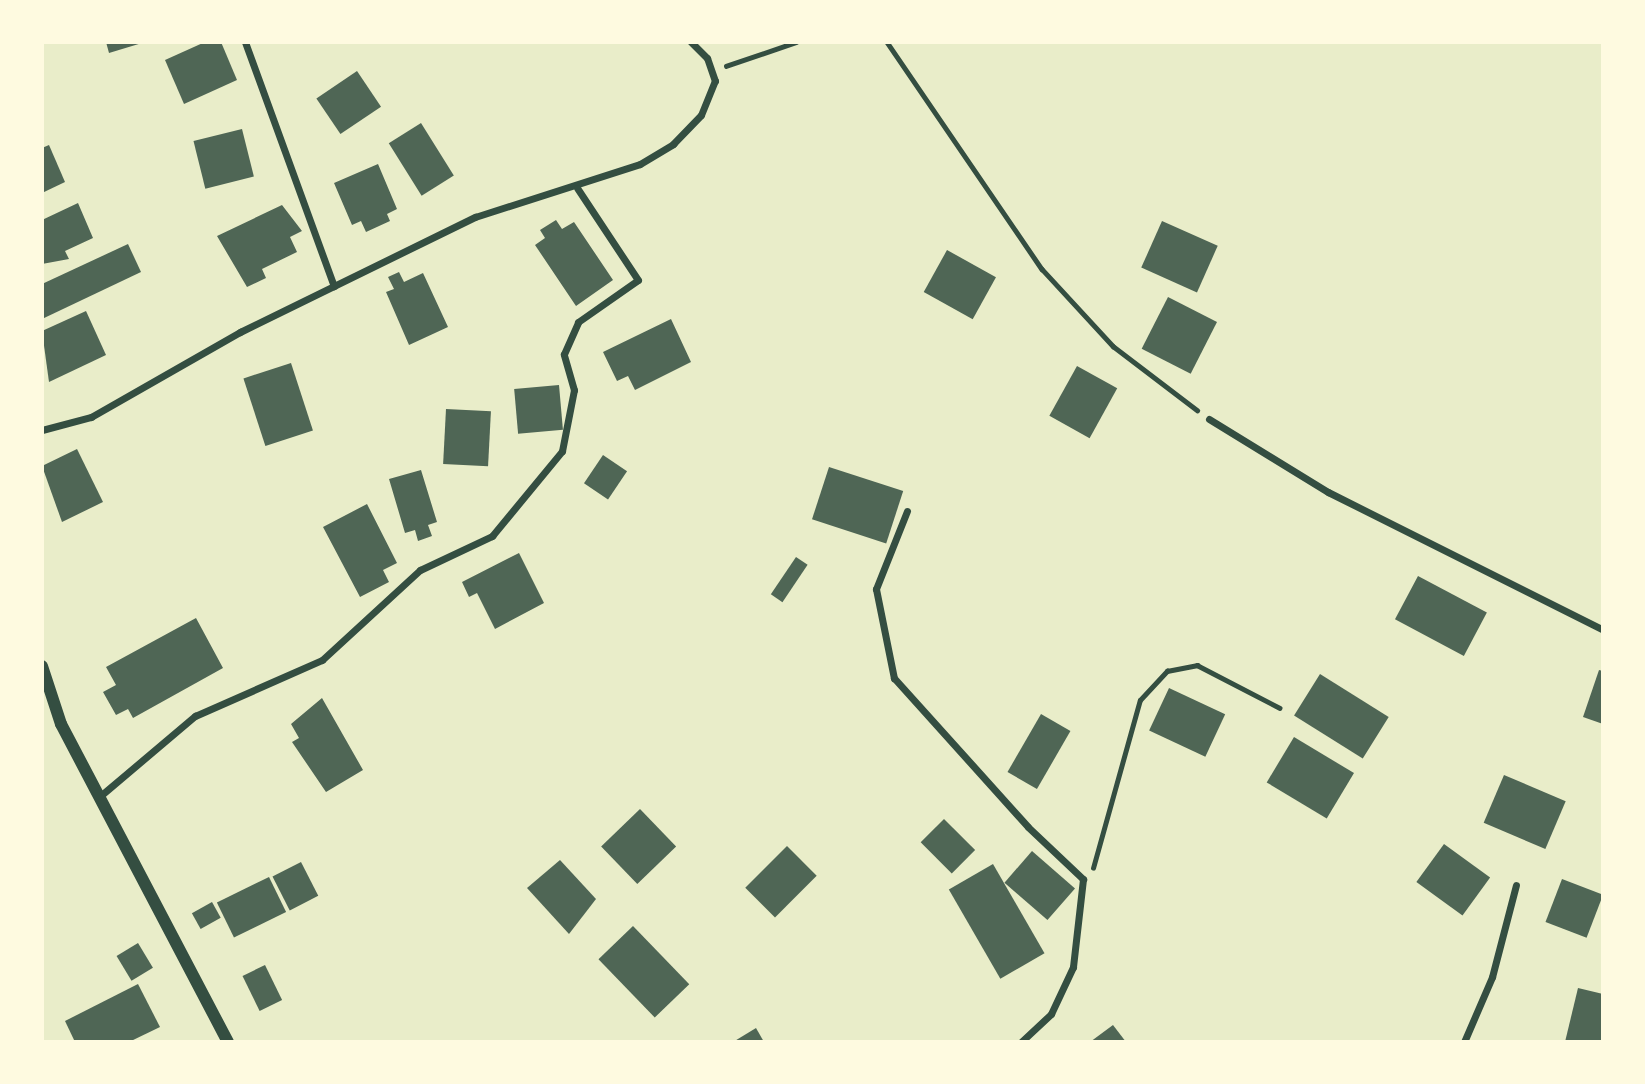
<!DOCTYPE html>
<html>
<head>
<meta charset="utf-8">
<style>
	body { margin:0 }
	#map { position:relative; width:1645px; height:1084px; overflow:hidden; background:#e9edc9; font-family:Roboto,sans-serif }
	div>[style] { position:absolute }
	.building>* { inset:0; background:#4f6655; transform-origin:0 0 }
	.path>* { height:4.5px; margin:-2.25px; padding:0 2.25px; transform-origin:2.25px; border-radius:2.25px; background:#344e41 }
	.minor>* { height:7px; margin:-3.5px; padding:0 3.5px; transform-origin:3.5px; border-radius:3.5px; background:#344e41 }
	.tertiary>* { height:12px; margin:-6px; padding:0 6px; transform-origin:6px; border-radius:6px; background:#344e41 }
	span { translate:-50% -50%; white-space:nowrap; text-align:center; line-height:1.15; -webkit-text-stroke:5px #fefae0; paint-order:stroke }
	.frame { position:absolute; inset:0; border:44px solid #fefae0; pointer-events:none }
</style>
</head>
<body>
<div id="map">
	<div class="building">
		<div style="clip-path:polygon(106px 42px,142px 42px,142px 43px,109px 53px)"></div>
		<div style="clip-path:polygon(205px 42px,221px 42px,237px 80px,184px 104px,165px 60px)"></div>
		<div style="left:357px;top:71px;width:43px;height:49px;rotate:56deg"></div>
		<div style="left:421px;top:123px;width:62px;height:38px;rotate:58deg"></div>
		<div style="left:242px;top:129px;width:49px;height:50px;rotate:76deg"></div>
		<div style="clip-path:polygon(49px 145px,65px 182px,42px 193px,42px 148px)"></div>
		<div style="clip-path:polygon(378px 164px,397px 209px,387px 214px,390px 221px,366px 232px,361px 221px,352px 225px,334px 183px)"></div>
		<div style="clip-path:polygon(78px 203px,93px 238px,65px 251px,69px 259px,42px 264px,42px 220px)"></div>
		<div style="clip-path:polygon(282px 205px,302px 231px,290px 237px,297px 252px,262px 269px,266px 278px,247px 287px,217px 236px)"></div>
		<div style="clip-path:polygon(556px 220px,562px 229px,574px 222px,613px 280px,576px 306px,535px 245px,545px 238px,540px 230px)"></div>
		<div style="left:1162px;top:221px;width:61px;height:51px;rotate:24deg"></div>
		<div style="clip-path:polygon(128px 244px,141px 272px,42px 319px,42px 284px)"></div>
		<div style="left:947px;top:250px;width:56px;height:48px;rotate:29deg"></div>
		<div style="clip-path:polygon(399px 272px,404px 282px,423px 273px,448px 327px,409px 345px,386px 292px,394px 289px,388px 277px)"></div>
		<div style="left:1168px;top:297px;width:55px;height:58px;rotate:27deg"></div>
		<div style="clip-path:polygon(86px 311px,106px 355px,49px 382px,42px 331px)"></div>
		<div style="clip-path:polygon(671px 319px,691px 362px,635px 390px,628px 376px,617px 381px,603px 352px)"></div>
		<div style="left:291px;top:363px;width:71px;height:50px;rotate:72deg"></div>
		<div style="left:1077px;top:366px;width:46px;height:57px;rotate:29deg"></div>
		<div style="left:559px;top:385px;width:45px;height:45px;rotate:85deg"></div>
		<div style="left:446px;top:409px;width:45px;height:55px;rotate:3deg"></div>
		<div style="clip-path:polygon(77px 449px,103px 502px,62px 522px,42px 466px)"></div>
		<div style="left:603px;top:455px;width:29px;height:34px;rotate:34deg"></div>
		<div style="left:829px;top:467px;width:78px;height:55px;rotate:18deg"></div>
		<div style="clip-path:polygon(421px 470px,437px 522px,428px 525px,432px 536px,418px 541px,415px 530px,405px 533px,389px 479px)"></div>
		<div style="clip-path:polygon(367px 504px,397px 563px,383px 570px,389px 582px,360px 597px,323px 527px)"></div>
		<div style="clip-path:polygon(519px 553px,544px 603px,495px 629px,477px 593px,469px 597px,462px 582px)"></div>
		<div style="left:796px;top:557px;width:14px;height:45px;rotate:34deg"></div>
		<div style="left:1418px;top:576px;width:78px;height:49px;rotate:28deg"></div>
		<div style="clip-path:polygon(196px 618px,223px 668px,133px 718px,128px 709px,116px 715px,103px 692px,116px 685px,106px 667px)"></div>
		<div style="clip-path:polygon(1599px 670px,1603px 671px,1603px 724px,1583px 717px)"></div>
		<div style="left:1320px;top:674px;width:81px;height:49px;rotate:32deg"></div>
		<div style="left:1169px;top:688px;width:62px;height:47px;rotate:25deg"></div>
		<div style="clip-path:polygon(322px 698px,363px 770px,326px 792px,292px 742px,299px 738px,291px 724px)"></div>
		<div style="left:1041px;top:714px;width:34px;height:67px;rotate:30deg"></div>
		<div style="left:1294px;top:737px;width:70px;height:53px;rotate:31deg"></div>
		<div style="left:1504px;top:775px;width:67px;height:52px;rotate:23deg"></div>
		<div style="left:640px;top:809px;width:52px;height:54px;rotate:46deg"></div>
		<div style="left:944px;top:819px;width:44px;height:33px;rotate:45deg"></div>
		<div style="left:1444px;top:844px;width:57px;height:47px;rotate:36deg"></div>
		<div style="left:787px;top:846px;width:42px;height:59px;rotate:45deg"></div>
		<div style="left:1032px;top:851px;width:57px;height:42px;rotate:41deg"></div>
		<div style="clip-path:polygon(560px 860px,596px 899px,569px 934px,527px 888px)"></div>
		<div style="left:301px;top:862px;width:38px;height:32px;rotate:63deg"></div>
		<div style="left:993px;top:864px;width:103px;height:51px;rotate:60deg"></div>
		<div style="left:269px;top:877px;width:39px;height:58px;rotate:64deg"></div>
		<div style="left:1562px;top:879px;width:44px;height:46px;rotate:21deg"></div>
		<div style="left:212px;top:902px;width:18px;height:23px;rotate:61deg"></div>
		<div style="left:633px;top:926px;width:81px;height:48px;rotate:46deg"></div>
		<div style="left:138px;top:943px;width:29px;height:25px;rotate:59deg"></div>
		<div style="left:265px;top:965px;width:39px;height:25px;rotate:64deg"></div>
		<div style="clip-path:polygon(138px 984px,160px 1027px,129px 1042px,75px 1042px,65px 1021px)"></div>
		<div style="clip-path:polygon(1578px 988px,1603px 994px,1603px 1042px,1565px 1042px)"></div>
		<div style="clip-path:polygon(1113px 1025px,1126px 1042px,1090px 1042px)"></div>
		<div style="clip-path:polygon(756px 1028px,764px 1042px,733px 1042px)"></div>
	</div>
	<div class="path">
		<div style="left:887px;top:42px;width:275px;rotate:55.7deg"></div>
		<div style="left:1042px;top:269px;width:105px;rotate:47.3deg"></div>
		<div style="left:1113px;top:346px;width:106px;rotate:37.3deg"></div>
		<div style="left:726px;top:66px;width:74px;rotate:-18.9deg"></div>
		<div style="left:1093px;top:868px;width:174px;rotate:-74.4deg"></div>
		<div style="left:1140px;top:700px;width:40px;rotate:-47deg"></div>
		<div style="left:1167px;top:671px;width:31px;rotate:-11deg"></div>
		<div style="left:1197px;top:665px;width:93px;rotate:27.4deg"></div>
	</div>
	<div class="minor">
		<div style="left:245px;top:42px;width:260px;rotate:70deg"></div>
		<div style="left:1209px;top:419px;width:140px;rotate:31.5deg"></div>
		<div style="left:1328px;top:492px;width:308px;rotate:26.6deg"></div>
		<div style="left:42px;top:430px;width:51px;rotate:-14.9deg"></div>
		<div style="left:91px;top:417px;width:172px;rotate:-29.7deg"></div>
		<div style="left:240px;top:332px;width:262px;rotate:-26.1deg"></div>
		<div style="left:475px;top:217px;width:173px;rotate:-17.8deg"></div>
		<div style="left:640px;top:164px;width:39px;rotate:-31deg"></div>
		<div style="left:673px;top:144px;width:40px;rotate:-46deg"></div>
		<div style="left:701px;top:115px;width:37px;rotate:-68deg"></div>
		<div style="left:715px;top:81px;width:24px;rotate:-109deg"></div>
		<div style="left:707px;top:58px;width:23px;rotate:-135deg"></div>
		<div style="left:907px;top:511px;width:84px;rotate:111.7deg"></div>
		<div style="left:876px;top:589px;width:91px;rotate:78.6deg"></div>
		<div style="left:894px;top:678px;width:200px;rotate:48deg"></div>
		<div style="left:1028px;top:827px;width:76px;rotate:43.4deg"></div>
		<div style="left:1083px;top:879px;width:89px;rotate:96.5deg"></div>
		<div style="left:1073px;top:967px;width:52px;rotate:115.1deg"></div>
		<div style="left:1051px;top:1014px;width:41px;rotate:137deg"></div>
		<div style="left:99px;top:797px;width:126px;rotate:-40.2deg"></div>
		<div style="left:195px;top:716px;width:139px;rotate:-23.8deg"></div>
		<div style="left:322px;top:660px;width:133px;rotate:-42.6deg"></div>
		<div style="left:420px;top:570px;width:80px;rotate:-25.3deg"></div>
		<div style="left:492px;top:536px;width:110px;rotate:-50.5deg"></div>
		<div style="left:562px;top:451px;width:62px;rotate:-78.9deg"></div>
		<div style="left:574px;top:390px;width:37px;rotate:-106deg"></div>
		<div style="left:564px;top:354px;width:35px;rotate:-66deg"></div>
		<div style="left:578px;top:322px;width:73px;rotate:-35deg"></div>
		<div style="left:638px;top:280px;width:110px;rotate:-123.5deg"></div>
		<div style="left:1464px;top:1042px;width:71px;rotate:-66.7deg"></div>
		<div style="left:1492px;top:977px;width:95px;rotate:-75.4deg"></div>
	</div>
	<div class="tertiary">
		<div style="left:42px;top:666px;width:61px;rotate:71.9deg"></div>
		<div style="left:61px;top:724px;width:359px;rotate:62.3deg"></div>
	</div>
	<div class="frame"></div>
</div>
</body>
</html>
